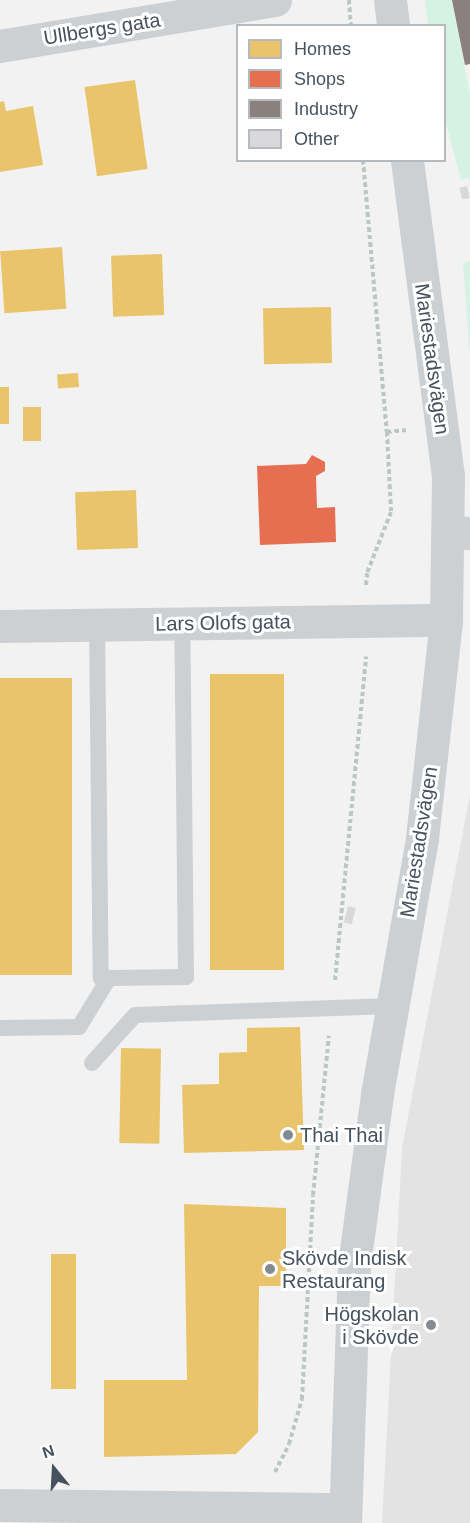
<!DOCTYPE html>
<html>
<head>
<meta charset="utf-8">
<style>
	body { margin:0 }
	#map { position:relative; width:470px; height:1523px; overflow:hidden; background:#f2f2f2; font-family:Arial,sans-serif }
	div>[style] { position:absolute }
	.education>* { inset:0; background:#e3e3e3 }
	.green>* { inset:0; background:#d5f2e3 }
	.homes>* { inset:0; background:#e9c46a; transform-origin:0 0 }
	.shops>* { inset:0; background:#e76f51 }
	.industry>* { inset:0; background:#8a817c }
	.building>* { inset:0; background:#d9d9db; transform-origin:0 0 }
	.path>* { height:4px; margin-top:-2px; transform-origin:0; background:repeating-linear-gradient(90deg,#bac7c4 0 4.5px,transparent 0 7.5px) }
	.service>* { height:16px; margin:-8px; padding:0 8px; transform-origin:8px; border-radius:8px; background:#cdd0d3 }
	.minor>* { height:33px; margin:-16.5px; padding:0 16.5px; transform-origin:16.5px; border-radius:16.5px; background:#cdd0d3 }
	.tertiary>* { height:33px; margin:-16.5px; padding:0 16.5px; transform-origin:16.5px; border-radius:16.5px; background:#cdd0d3 }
	.dots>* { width:16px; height:16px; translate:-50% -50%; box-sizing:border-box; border:3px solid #fff; border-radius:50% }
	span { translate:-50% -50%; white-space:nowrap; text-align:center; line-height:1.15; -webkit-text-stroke:6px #fff; paint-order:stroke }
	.street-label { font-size:20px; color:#47525f }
	.poi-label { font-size:20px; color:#47525f }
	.left { translate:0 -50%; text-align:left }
	.right { translate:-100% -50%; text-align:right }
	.legend { position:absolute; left:236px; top:24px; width:210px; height:138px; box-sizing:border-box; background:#fff; border:2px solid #b5babf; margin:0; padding:8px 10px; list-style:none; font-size:18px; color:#47525f }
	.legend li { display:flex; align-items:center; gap:12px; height:30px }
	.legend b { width:30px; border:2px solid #b5babf }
	.north { position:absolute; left:24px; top:1439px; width:60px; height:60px; -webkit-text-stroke:4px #fff; paint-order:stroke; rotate:342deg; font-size:16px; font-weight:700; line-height:24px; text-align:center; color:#47525f }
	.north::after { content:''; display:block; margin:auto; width:21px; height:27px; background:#47525f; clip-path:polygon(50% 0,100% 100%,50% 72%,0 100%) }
</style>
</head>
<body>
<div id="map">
	<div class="education">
		<div style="clip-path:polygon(470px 795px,470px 1523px,382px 1523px,402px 1148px)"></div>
	</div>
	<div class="green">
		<div style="clip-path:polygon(425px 0,452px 0,470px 96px,470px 184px,469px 178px,461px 180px,445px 119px,444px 26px,428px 25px)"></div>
		<div style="clip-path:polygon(470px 261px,470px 356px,463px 263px)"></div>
	</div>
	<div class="homes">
		<div style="left:135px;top:80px;width:90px;height:51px;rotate:82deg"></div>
		<div style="clip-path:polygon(4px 101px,6px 111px,33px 106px,43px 165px,0 172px,0 102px)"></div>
		<div style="left:62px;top:247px;width:62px;height:62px;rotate:86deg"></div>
		<div style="left:162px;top:254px;width:61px;height:51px;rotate:88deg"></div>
		<div style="left:331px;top:307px;width:56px;height:68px;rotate:89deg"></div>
		<div style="left:78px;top:373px;width:14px;height:21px;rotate:86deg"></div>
		<div style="left:0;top:387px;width:9px;height:37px"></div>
		<div style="left:23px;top:407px;width:18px;height:34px"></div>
		<div style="left:136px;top:490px;width:58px;height:61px;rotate:88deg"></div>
		<div style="left:284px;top:674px;width:296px;height:74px;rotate:90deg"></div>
		<div style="left:0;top:678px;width:72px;height:297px"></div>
		<div style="clip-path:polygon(300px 1027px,304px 1150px,184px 1153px,182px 1085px,219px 1084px,219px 1053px,247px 1052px,247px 1028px)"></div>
		<div style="left:121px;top:1048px;width:40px;height:95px;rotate:1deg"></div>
		<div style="clip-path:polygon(184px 1204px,286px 1208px,286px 1286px,259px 1286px,258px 1432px,236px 1454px,104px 1457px,104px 1380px,187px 1380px)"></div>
		<div style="left:51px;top:1254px;width:25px;height:135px"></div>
	</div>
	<div class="shops">
		<div style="clip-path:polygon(312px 455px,325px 462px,325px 471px,316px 476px,317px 508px,335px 507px,336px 542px,260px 545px,257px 466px,306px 464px)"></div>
	</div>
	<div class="industry">
		<div style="clip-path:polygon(452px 0,470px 0,470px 64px,465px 65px)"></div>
	</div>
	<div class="building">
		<div style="left:467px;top:186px;width:12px;height:8px;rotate:76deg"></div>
		<div style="left:348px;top:906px;width:8px;height:17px;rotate:14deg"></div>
	</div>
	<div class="path">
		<div style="left:349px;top:0;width:26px;rotate:86deg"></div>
		<div style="left:363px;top:160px;width:273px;rotate:85deg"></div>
		<div style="left:387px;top:432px;width:80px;rotate:87.1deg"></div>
		<div style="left:391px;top:512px;width:66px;rotate:111.5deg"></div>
		<div style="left:367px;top:573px;width:13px;rotate:94deg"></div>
		<div style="left:387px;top:432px;width:19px;rotate:-6deg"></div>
		<div style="left:335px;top:980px;width:325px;rotate:-84.5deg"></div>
		<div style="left:275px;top:1472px;width:31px;rotate:-63deg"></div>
		<div style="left:289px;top:1444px;width:47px;rotate:-73.9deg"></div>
		<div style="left:302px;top:1399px;width:204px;rotate:-86.9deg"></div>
		<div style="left:313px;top:1195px;width:160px;rotate:-84.3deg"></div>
	</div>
	<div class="service">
		<div style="left:97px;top:625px;width:353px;rotate:89.4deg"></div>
		<div style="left:101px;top:978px;width:8px"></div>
		<div style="left:109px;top:978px;width:77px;rotate:-0.7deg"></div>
		<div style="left:186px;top:977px;width:353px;rotate:-90.6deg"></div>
		<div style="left:0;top:1028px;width:79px;rotate:-0.7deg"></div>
		<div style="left:79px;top:1027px;width:57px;rotate:-58.5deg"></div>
		<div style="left:92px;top:1063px;width:64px;rotate:-48.1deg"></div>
		<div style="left:135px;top:1015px;width:257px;rotate:-2deg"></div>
	</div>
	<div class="minor">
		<div style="left:0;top:46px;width:279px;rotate:-9.5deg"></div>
		<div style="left:449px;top:532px;width:21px;rotate:3deg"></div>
		<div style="left:0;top:626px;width:446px;rotate:-0.8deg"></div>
		<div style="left:0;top:1505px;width:344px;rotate:0.7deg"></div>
	</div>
	<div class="tertiary">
		<div style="left:390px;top:0;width:26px;rotate:83deg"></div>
		<div style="left:345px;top:1523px;width:258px;rotate:-88deg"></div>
		<div style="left:354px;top:1265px;width:173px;rotate:-82.3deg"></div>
		<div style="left:377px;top:1094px;width:260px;rotate:-80deg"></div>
		<div style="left:422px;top:838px;width:219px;rotate:-83.7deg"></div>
		<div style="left:446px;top:620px;width:144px;rotate:-89.2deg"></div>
		<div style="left:448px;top:476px;width:319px;rotate:-97.4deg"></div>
	</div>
	<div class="dots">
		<div style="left:288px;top:1135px;background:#838a92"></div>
		<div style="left:270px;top:1269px;background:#838a92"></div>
		<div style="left:431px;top:1325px;background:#838a92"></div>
	</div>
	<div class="street-label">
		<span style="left:102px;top:29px;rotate:-9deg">Ullbergs gata</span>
		<span style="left:432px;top:359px;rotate:82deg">Mariestadsvägen</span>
		<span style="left:223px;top:623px;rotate:-1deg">Lars Olofs gata</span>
		<span style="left:419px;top:842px;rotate:-81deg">Mariestadsvägen</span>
	</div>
	<div class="poi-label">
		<span class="left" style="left:300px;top:1135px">Thai Thai</span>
		<span class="left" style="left:282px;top:1270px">Skövde Indisk<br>Restaurang</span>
		<span class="right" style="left:419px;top:1326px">Högskolan<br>i Skövde</span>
	</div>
	<ul class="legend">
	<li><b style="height:16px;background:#e9c46a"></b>Homes</li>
	<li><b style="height:16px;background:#e76f51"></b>Shops</li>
	<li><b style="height:16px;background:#8a817c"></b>Industry</li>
	<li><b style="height:16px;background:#d9d9db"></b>Other</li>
	</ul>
	<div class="north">N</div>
</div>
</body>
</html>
